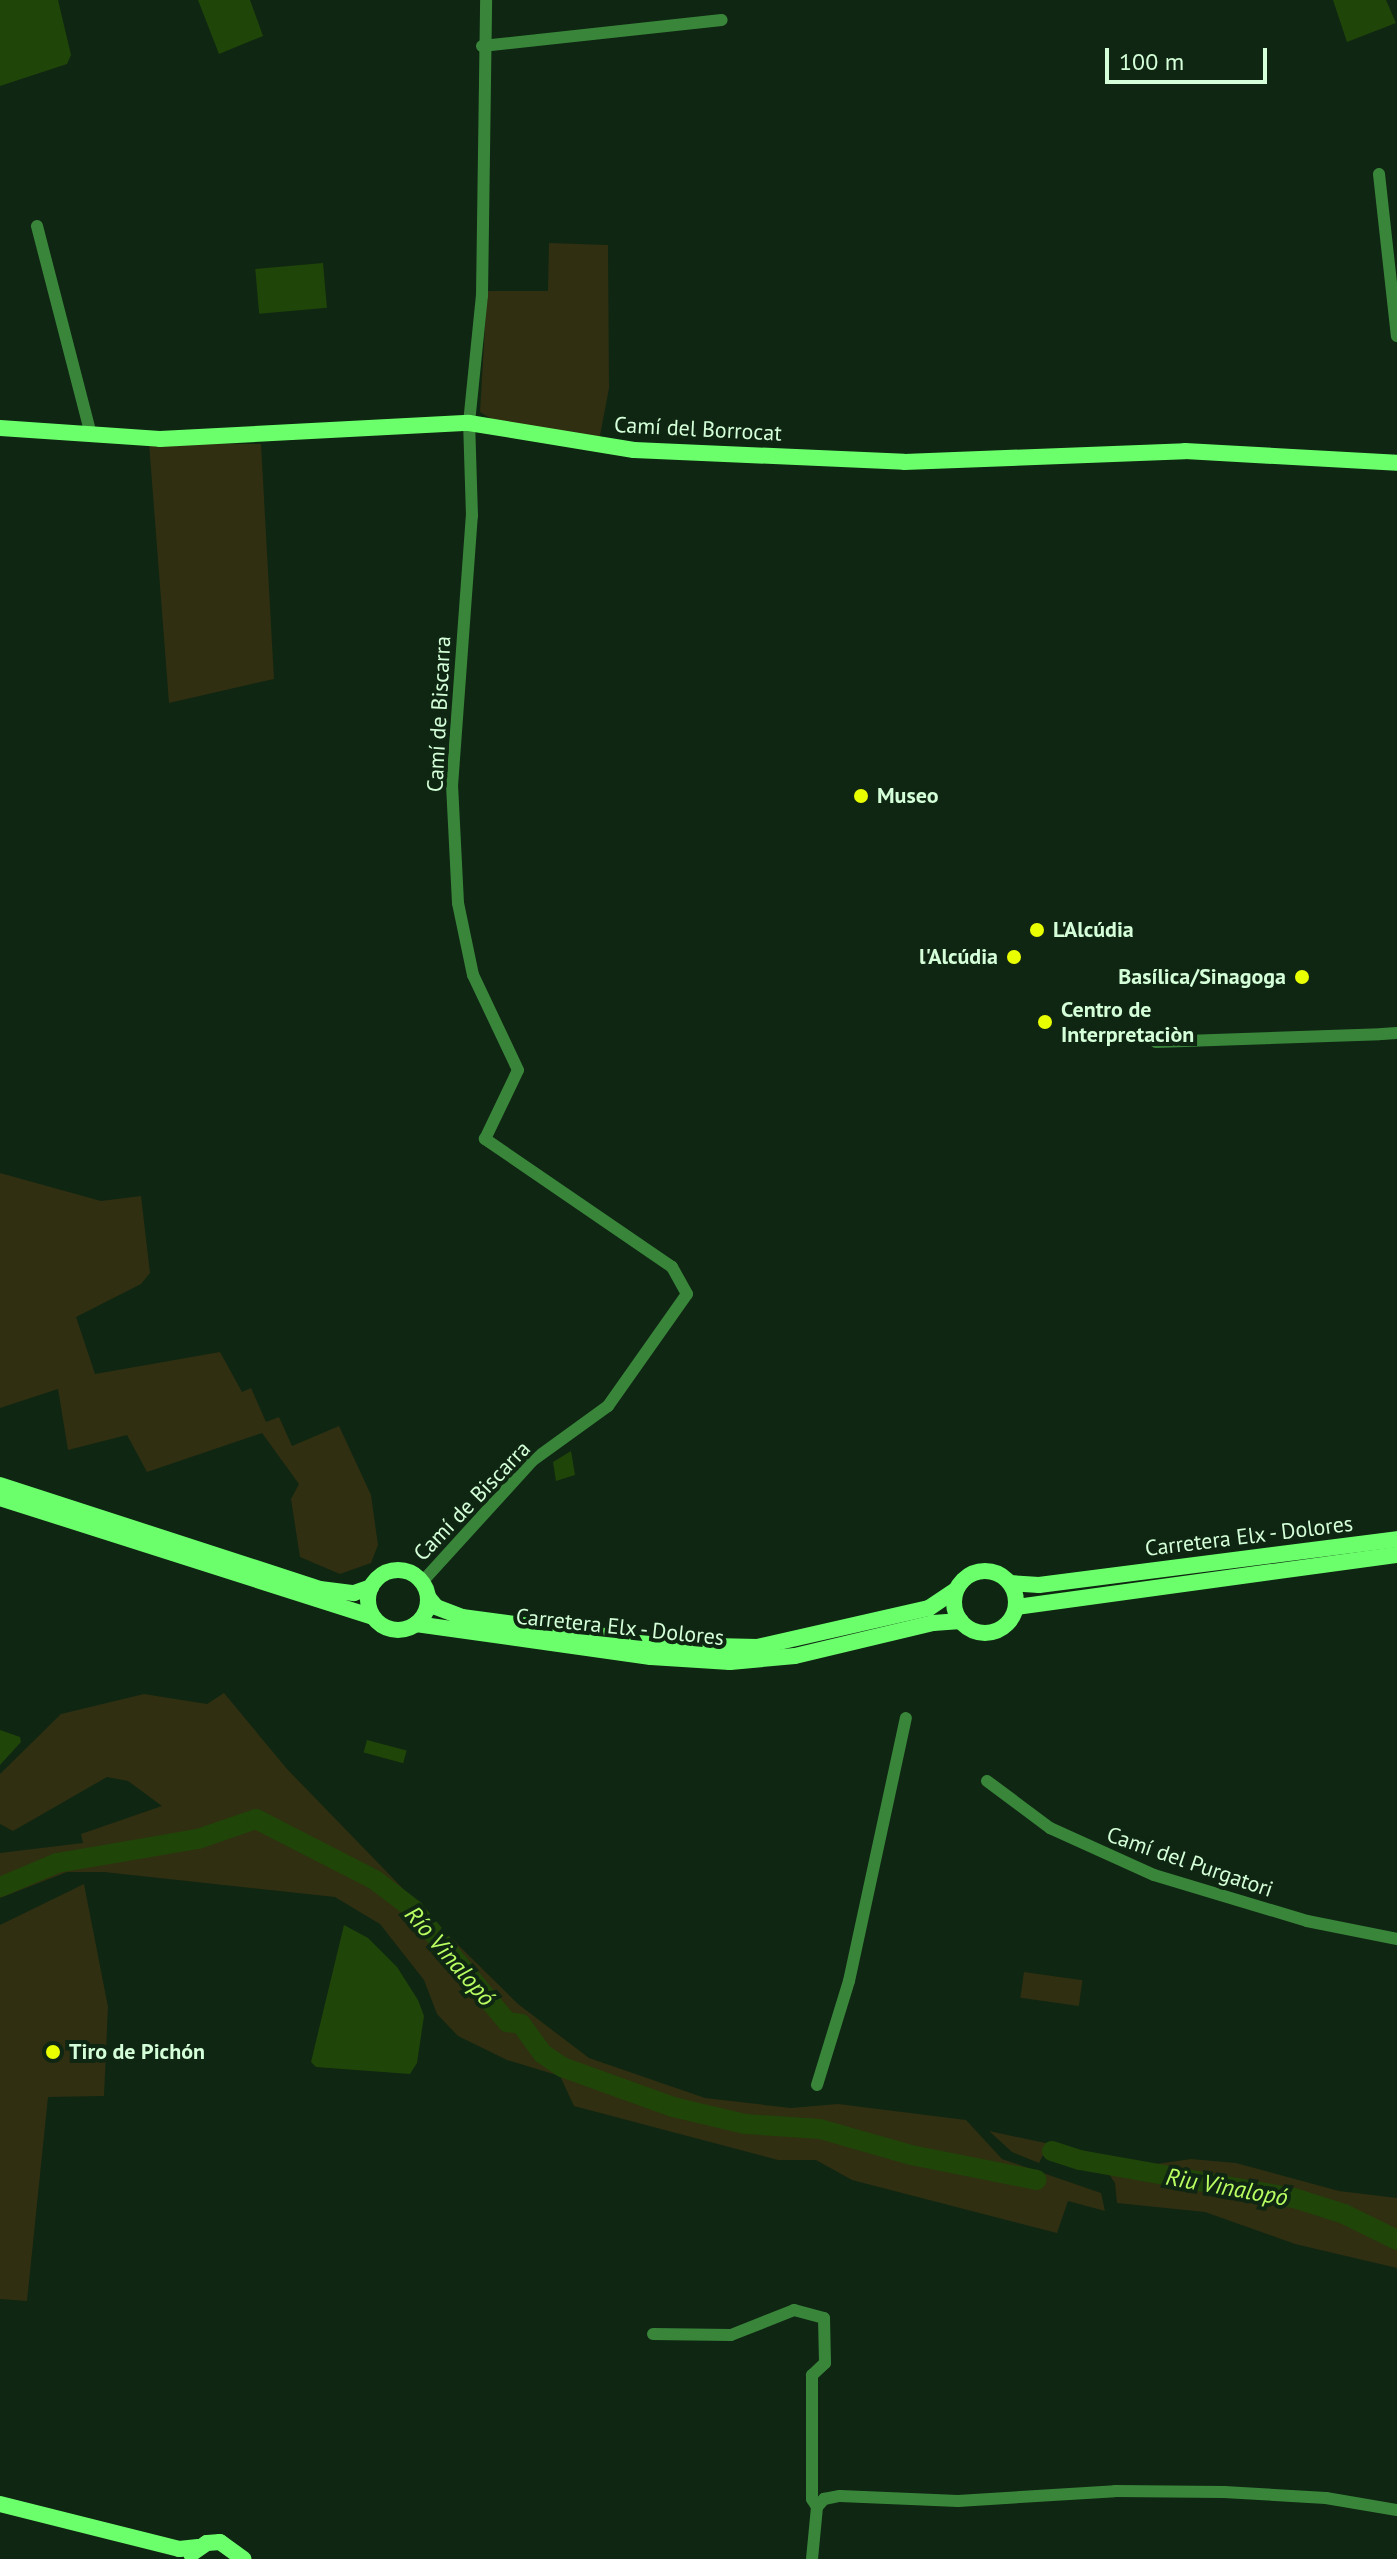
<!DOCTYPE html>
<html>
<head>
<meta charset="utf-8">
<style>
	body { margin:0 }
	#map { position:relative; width:1397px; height:2559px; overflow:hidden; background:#0f2612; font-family:"PT Sans",sans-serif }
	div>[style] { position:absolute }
	.green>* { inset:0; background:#302f11; transform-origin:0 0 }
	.water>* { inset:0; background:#204509; transform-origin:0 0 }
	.river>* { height:20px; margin:-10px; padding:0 10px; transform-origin:10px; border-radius:10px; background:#204509 }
	.street>* { height:12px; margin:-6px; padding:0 6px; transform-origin:6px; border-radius:6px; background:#39863b }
	.secondary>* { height:16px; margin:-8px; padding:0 8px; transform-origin:8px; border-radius:8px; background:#6bff6c }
	.secondary>.ring { margin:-8px; padding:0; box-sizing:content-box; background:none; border:16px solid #6bff6c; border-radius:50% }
	.dots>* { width:22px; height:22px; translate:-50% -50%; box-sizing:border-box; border:4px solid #0f2612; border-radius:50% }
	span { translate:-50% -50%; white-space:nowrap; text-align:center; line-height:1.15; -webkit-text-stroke:8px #0f2612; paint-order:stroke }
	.street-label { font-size:22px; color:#d4ffd8 }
	.poi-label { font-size:22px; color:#d4ffd8; font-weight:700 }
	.left { translate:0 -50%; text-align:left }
	.right { translate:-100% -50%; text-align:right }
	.water-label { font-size:24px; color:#b9ff62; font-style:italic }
	.scale { position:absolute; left:1105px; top:48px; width:162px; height:36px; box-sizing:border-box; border:4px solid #d4ffd8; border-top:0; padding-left:10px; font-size:24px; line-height:28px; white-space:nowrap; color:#d4ffd8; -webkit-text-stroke:6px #0f2612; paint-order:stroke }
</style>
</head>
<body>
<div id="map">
	<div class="green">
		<div style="clip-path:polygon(549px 243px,608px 245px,609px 388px,599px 441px,493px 420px,480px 412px,487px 291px,548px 291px)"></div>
		<div style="clip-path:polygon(149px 443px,261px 444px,274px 679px,169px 703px)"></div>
		<div style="clip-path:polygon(0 1173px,101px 1201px,141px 1196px,150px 1273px,141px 1284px,76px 1317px,95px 1374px,220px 1352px,242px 1392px,251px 1388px,266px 1422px,279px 1417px,292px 1446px,339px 1426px,371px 1495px,378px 1545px,371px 1563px,340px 1574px,300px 1557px,291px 1499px,299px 1484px,262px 1433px,147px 1472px,127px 1435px,68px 1450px,58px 1389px,0 1408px)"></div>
		<div style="clip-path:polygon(224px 1693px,287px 1769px,448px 1935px,518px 2004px,589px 2058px,705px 2098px,791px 2108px,838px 2104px,966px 2120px,1002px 2159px,1101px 2193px,1105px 2211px,1068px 2201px,1057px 2233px,852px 2180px,816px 2160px,778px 2160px,574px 2106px,560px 2076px,507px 2060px,458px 2036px,437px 2014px,424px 1980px,380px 1924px,335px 1897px,104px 1872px,67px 1872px,0 1898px,0 1853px,83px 1843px,81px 1834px,162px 1806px,128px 1781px,107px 1777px,13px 1831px,0 1824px,0 1774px,61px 1714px,144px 1694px,207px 1704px)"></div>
		<div style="clip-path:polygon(84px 1884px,108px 2007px,104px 2096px,48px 2097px,27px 2301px,0 2299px,0 1925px)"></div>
		<div style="left:1024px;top:1972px;width:59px;height:26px;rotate:8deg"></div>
		<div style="clip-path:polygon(989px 2131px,1149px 2165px,1191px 2159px,1236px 2163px,1339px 2191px,1397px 2198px,1397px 2268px,1295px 2244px,1205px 2212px,1117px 2203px,1115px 2183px,1109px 2174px,1045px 2151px,1039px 2163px,1012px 2152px)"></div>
	</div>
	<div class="water">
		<div style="clip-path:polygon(0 0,58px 0,71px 55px,67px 64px,0 86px)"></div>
		<div style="clip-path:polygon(198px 0,250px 0,263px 36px,219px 54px)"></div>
		<div style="clip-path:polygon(1333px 0,1386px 0,1396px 23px,1347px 42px)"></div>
		<div style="left:323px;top:263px;width:45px;height:68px;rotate:85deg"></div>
		<div style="clip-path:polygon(571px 1451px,575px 1475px,556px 1481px,553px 1462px)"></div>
		<div style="clip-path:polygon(0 1730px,20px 1737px,21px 1742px,0 1765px)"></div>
		<div style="left:367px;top:1740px;width:41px;height:13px;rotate:15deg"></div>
		<div style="clip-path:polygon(344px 1925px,368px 1938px,397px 1967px,418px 2000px,424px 2016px,417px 2063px,410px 2074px,316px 2067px,311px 2062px)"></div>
	</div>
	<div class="river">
		<div style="left:0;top:1887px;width:62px;rotate:-22.8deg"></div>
		<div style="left:57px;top:1863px;width:143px;rotate:-9.7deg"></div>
		<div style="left:198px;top:1839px;width:61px;rotate:-19deg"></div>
		<div style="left:256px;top:1819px;width:134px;rotate:27.1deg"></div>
		<div style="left:375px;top:1880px;width:48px;rotate:37.3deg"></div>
		<div style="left:413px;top:1909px;width:147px;rotate:50.2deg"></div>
		<div style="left:507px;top:2022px;width:14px;rotate:8deg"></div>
		<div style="left:521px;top:2024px;width:37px;rotate:54deg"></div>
		<div style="left:543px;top:2054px;width:23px;rotate:34deg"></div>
		<div style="left:562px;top:2067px;width:118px;rotate:19.8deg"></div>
		<div style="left:673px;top:2107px;width:74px;rotate:13.3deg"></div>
		<div style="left:745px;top:2124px;width:75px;rotate:3.8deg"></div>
		<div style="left:820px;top:2129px;width:95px;rotate:15.9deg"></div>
		<div style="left:911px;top:2155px;width:128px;rotate:11.2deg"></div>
		<div style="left:1052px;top:2151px;width:29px;rotate:18deg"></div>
		<div style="left:1080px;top:2160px;width:217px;rotate:10.1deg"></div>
		<div style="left:1294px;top:2198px;width:52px;rotate:17.7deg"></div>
		<div style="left:1344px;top:2214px;width:59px;rotate:26.1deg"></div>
	</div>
	<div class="street">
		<div style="left:482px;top:46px;width:241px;rotate:-6.2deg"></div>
		<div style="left:1379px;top:174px;width:163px;rotate:83.7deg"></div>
		<div style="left:37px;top:226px;width:216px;rotate:75.5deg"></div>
		<div style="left:1382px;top:1034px;width:15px;rotate:-4deg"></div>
		<div style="left:1156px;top:1042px;width:224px;rotate:-2deg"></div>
		<div style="left:422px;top:1582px;width:164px;rotate:-47.7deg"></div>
		<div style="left:532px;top:1461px;width:94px;rotate:-35.9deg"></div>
		<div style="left:608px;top:1406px;width:137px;rotate:-54.8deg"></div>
		<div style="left:687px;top:1294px;width:31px;rotate:-119deg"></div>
		<div style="left:672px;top:1267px;width:227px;rotate:-145.6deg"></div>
		<div style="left:485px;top:1139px;width:76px;rotate:-64.4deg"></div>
		<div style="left:518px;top:1070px;width:105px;rotate:-115.3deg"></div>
		<div style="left:473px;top:975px;width:74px;rotate:-101.8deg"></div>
		<div style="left:458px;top:903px;width:117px;rotate:-92.9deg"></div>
		<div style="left:452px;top:786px;width:271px;rotate:-85.8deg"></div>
		<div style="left:472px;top:516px;width:93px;rotate:-91.8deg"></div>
		<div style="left:469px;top:423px;width:128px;rotate:-84.2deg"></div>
		<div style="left:482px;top:296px;width:296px;rotate:-89.2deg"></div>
		<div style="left:987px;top:1781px;width:79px;rotate:36.7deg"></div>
		<div style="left:1050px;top:1828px;width:114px;rotate:24.3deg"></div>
		<div style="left:1154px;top:1875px;width:160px;rotate:16.7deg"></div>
		<div style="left:1307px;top:1921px;width:92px;rotate:11.3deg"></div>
		<div style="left:817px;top:2085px;width:109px;rotate:-72.9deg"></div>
		<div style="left:849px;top:1981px;width:269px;rotate:-77.8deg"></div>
		<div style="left:653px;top:2334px;width:78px;rotate:0.7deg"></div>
		<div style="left:731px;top:2335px;width:68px;rotate:-21.6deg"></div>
		<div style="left:794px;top:2310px;width:31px;rotate:15deg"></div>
		<div style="left:824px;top:2318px;width:45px;rotate:88.7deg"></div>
		<div style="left:825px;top:2363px;width:18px;rotate:137deg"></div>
		<div style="left:812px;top:2375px;width:124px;rotate:90deg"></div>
		<div style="left:812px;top:2499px;width:9px;rotate:58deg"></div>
		<div style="left:812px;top:2559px;width:52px;rotate:-84.5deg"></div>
		<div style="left:817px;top:2507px;width:11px;rotate:-49deg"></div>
		<div style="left:824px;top:2499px;width:16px;rotate:-11deg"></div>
		<div style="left:840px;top:2496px;width:118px;rotate:2.4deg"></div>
		<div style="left:958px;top:2501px;width:157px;rotate:-3.6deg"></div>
		<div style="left:1115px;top:2491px;width:109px;rotate:0.5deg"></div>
		<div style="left:1224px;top:2492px;width:102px;rotate:3.4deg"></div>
		<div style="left:1326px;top:2498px;width:72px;rotate:9.6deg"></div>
	</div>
	<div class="secondary">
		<div style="left:0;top:428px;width:160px;rotate:3.9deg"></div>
		<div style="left:160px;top:439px;width:309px;rotate:-3deg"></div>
		<div style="left:469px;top:423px;width:167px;rotate:9.3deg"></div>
		<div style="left:634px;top:450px;width:270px;rotate:2.5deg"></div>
		<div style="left:904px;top:462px;width:281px;rotate:-2.2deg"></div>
		<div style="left:1185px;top:451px;width:212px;rotate:3.2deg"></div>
		<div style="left:0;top:1485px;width:336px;rotate:18deg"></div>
		<div style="left:320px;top:1589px;width:34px;rotate:7deg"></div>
		<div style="left:354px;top:1593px;width:18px;rotate:-19deg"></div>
		<div style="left:0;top:1498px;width:392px;rotate:17.7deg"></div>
		<div class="ring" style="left:368px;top:1570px;width:44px;height:44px"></div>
		<div class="ring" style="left:954px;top:1571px;width:46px;height:46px"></div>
		<div style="left:1010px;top:1583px;width:29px;rotate:4deg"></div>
		<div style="left:1039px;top:1585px;width:361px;rotate:-7.3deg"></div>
		<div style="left:428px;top:1597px;width:13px;rotate:51deg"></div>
		<div style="left:436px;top:1607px;width:28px;rotate:21deg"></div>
		<div style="left:462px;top:1617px;width:212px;rotate:7.6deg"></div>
		<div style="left:672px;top:1645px;width:85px;rotate:1.3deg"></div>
		<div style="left:757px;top:1647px;width:176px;rotate:-12.8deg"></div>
		<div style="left:929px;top:1608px;width:32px;rotate:-34deg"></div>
		<div style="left:1016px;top:1607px;width:385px;rotate:-7.8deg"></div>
		<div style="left:416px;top:1624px;width:237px;rotate:8deg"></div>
		<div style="left:651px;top:1657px;width:79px;rotate:3.6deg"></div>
		<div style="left:730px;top:1662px;width:65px;rotate:-5.3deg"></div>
		<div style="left:795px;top:1656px;width:142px;rotate:-13.4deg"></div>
		<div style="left:933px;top:1623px;width:28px;rotate:-4deg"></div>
		<div style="left:0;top:2504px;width:185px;rotate:14.1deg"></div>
		<div style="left:179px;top:2549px;width:19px;rotate:-6deg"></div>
		<div style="left:191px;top:2554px;width:19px;rotate:-35deg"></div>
		<div style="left:207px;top:2543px;width:13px;rotate:-4deg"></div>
		<div style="left:220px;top:2542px;width:29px;rotate:36deg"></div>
	</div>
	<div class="dots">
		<div style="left:861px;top:796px;background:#e9ff00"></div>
		<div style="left:1037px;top:930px;background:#e9ff00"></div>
		<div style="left:1014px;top:957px;background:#e9ff00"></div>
		<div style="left:1302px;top:977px;background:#e9ff00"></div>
		<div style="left:1045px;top:1022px;background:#e9ff00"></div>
		<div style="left:53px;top:2052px;background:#e9ff00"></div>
	</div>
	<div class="street-label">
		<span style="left:698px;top:429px;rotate:3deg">Camí del Borrocat</span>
		<span style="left:439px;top:714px;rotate:-87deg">Camí de Biscarra</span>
		<span style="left:472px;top:1501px;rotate:-46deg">Camí de Biscarra</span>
		<span style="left:1249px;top:1536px;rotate:-7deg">Carretera Elx - Dolores</span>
		<span style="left:620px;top:1627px;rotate:6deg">Carretera Elx - Dolores</span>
		<span style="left:1190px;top:1862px;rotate:19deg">Camí del Purgatori</span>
	</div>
	<div class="poi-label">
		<span class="left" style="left:877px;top:796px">Museo</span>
		<span class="left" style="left:1053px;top:930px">L'Alcúdia</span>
		<span class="right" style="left:998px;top:957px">l'Alcúdia</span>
		<span class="right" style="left:1286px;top:977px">Basílica/Sinagoga</span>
		<span class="left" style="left:1061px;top:1022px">Centro de<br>Interpretaciòn</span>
		<span class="left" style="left:69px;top:2052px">Tiro de Pichón</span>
	</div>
	<div class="water-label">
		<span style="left:450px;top:1956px;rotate:49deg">Río Vinalopó</span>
		<span style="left:1227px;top:2187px;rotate:10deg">Riu Vinalopó</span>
	</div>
	<div class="scale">100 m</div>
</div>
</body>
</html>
